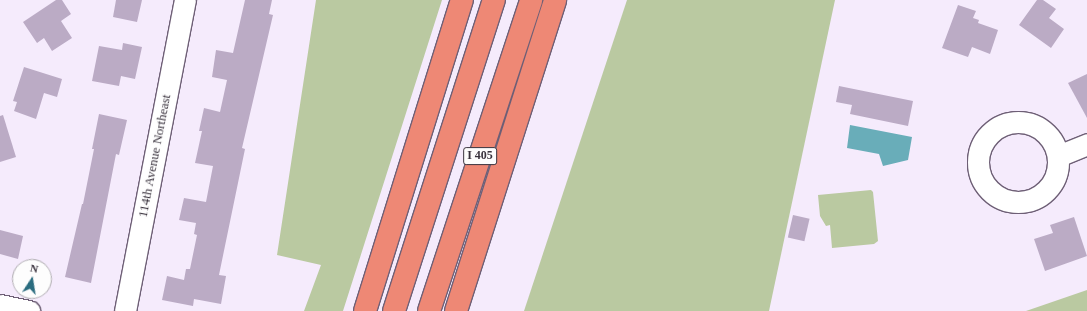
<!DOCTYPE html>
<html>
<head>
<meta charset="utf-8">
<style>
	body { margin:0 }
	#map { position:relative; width:1087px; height:311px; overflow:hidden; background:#f5ebfc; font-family:Georgia,serif }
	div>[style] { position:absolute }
	.green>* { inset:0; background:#bac9a1 }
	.water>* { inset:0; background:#69adb9 }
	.building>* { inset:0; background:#bbabc5; transform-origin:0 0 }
	.roads { filter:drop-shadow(1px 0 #6e5f76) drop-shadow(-1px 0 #6e5f76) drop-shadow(0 1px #6e5f76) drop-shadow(0 -1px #6e5f76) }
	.minor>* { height:21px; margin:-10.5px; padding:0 10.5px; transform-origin:10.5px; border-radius:10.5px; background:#fff }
	.minor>.ring { margin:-10.5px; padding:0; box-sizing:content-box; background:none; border:21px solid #fff; border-radius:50% }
	.highway>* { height:22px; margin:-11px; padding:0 11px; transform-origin:11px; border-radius:11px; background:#ee8875 }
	span { translate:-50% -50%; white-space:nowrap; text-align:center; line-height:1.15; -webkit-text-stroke:3px #fdfdfd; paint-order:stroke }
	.shield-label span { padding:1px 3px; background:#fdfdfd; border:1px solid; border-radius:3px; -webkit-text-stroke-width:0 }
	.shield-label { font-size:12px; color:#3a333e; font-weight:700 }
	.street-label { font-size:13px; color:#3a333e }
	.north { position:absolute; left:12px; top:259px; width:40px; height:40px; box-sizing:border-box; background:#fdfdfd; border:1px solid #afacb1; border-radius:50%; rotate:12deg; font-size:11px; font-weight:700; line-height:16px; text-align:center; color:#3a333e }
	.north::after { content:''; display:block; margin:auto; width:14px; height:18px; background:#2a6c7f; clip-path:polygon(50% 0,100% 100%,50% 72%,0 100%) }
</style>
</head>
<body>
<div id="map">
	<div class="green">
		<div style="clip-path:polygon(316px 0,442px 0,343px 311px,304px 311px,321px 265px,277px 255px)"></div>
		<div style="clip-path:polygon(627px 0,835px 0,769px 311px,524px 311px)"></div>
		<div style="clip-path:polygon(871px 190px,873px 192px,878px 241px,874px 244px,832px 248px,830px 225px,826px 226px,820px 216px,818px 195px)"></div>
		<div style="clip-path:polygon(1087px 290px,1087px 311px,1026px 311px)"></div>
	</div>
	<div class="water">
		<div style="clip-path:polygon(850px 125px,912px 137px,908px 160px,883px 166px,879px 154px,847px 148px)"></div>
	</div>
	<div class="building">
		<div style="clip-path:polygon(56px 0,62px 0,71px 14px,61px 21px,72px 38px,52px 51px,44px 38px,37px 43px,23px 22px)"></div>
		<div style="clip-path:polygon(116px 0,142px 0,137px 22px,113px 17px)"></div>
		<div style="clip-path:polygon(245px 0,272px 0,269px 14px,273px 15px,242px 148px,245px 149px,219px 275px,226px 276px,221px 304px,194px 299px,193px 306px,162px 300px,167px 276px,184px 280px,186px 269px,190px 269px,197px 235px,194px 234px,196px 223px,179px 220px,184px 198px,206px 202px,213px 166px,195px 163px,202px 131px,199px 131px,204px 108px,220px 112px,227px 80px,212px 77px,216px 50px,233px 53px)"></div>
		<div style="clip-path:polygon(1037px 0,1043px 0,1056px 9px,1049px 18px,1064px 29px,1051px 48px,1019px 25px)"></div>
		<div style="clip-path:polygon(958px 5px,976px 11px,973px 18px,979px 20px,978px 23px,998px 30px,990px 54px,972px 47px,968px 57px,942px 48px)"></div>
		<div style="clip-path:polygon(123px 43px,142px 47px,135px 79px,121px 76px,119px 86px,92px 81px,99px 46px,122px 50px)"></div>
		<div style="clip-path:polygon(24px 67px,62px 79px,57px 97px,44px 93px,36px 119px,14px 111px,17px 102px,13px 101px)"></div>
		<div style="clip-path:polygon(1087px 74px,1087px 118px,1068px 83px)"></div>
		<div style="clip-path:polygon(839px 86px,913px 101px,908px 126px,850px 114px,852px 105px,836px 102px)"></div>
		<div style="clip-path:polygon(99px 114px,127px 120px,119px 155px,116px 154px,91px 283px,65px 277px,82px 204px,83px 204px,94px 149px,92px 149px)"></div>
		<div style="clip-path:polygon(3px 115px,16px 157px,0 162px,0 116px)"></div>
		<div style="left:793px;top:215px;width:17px;height:23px;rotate:13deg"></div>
		<div style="clip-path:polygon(1074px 217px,1087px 256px,1045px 271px,1034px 239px,1053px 233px,1050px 225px)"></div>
		<div style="clip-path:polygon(0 230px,23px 236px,18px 259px,0 254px)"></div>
	</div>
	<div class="roads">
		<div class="minor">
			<div class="ring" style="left:978px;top:122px;width:59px;height:59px"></div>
			<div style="left:1058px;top:156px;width:31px;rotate:-22deg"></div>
			<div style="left:0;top:305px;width:30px;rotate:12deg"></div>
			<div style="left:125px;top:311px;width:317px;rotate:-79.1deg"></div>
		</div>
		<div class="highway">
			<div style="left:365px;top:311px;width:326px;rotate:-72.7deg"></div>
			<div style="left:394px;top:311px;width:327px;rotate:-72.2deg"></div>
			<div style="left:429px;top:311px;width:327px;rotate:-71.8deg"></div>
			<div style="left:456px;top:311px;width:326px;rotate:-72.3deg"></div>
		</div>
	</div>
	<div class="shield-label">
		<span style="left:480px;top:156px">I 405</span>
	</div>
	<div class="street-label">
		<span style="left:155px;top:156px;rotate:-79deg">114th Avenue Northeast</span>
	</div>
	<div class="north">N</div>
</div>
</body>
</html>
